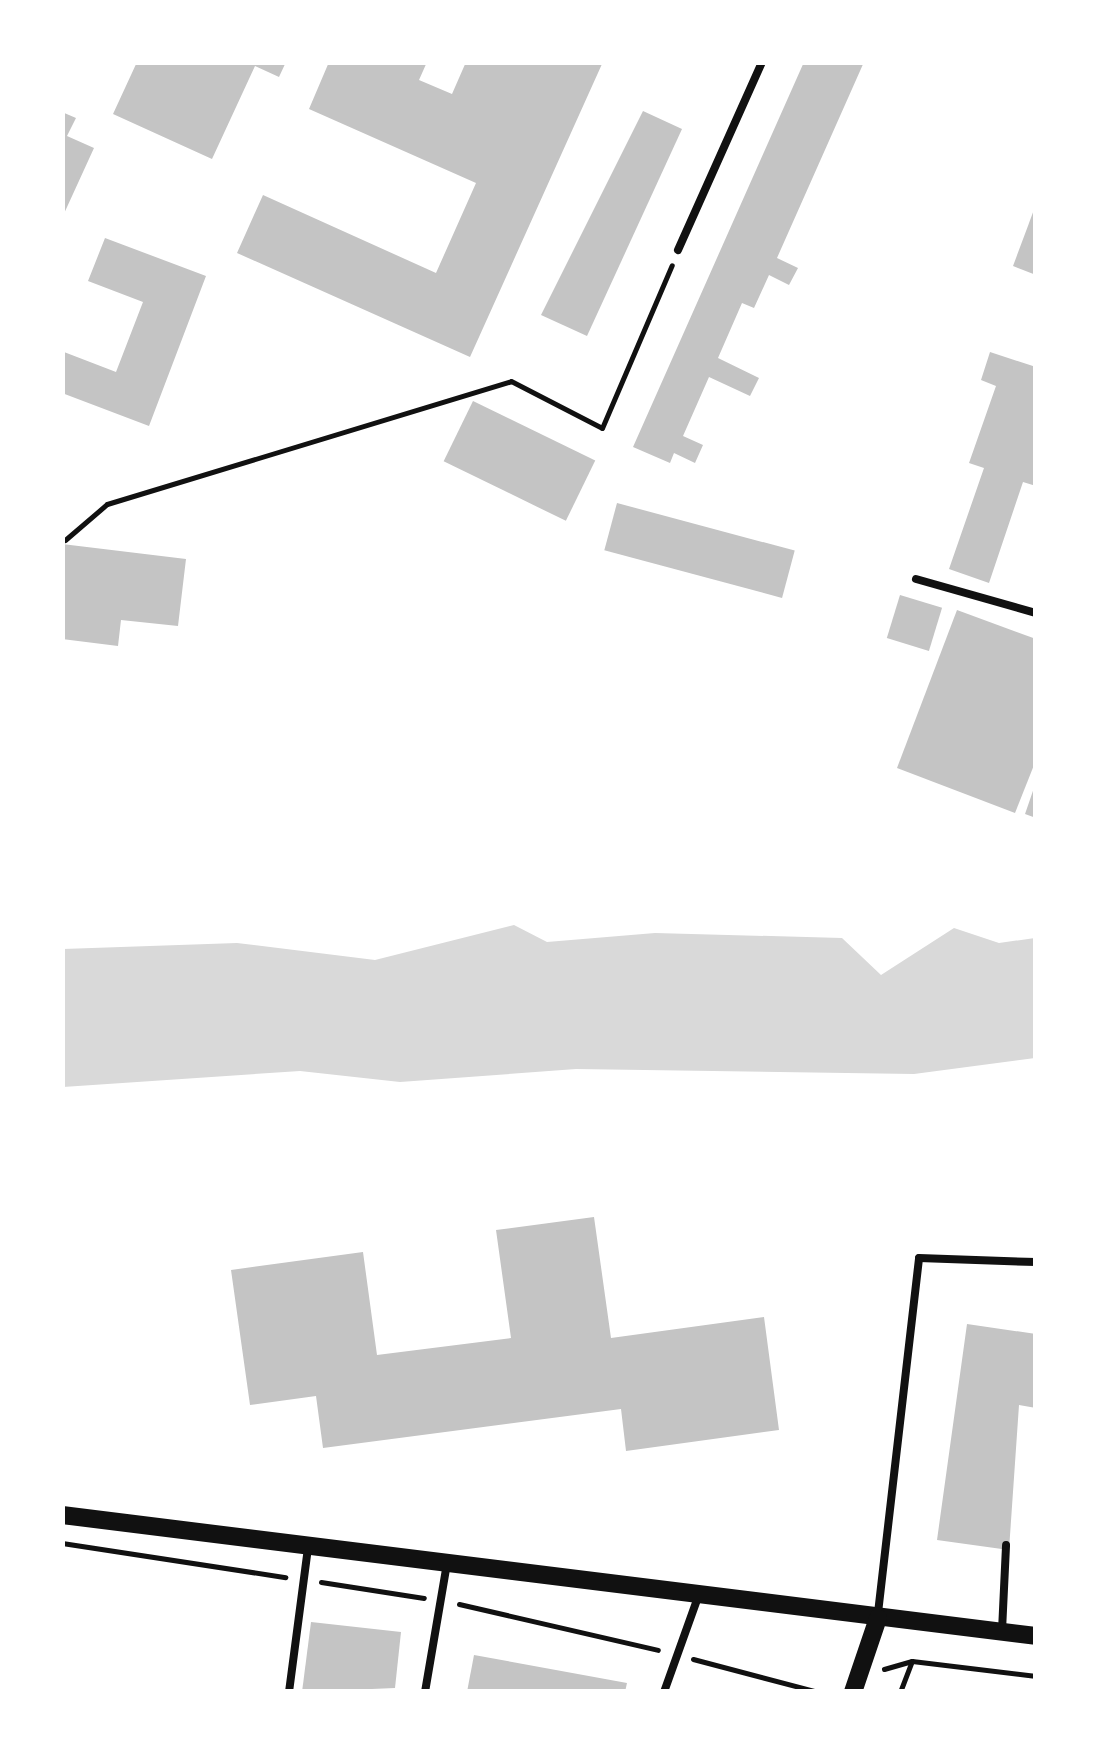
<!DOCTYPE html>
<html>
<head>
<meta charset="utf-8">
<style>
	body { margin:0 }
	#map { position:relative; width:1098px; height:1754px; overflow:hidden; background:#fff; font-family:Commissioner,sans-serif }
	div>[style] { position:absolute }
	.water>* { inset:0; background:#d9d9d9 }
	.building>* { inset:0; background:#c4c4c4; transform-origin:0 0 }
	.path>* { height:5px; margin:-2.5px; padding:0 2.5px; transform-origin:2.5px; border-radius:2.5px; background:#111 }
	.service>* { height:8px; margin:-4px; padding:0 4px; transform-origin:4px; border-radius:4px; background:#111 }
	.tertiary>* { height:18px; margin:-9px; padding:0 9px; transform-origin:9px; border-radius:9px; background:#111 }
	span { translate:-50% -50%; white-space:nowrap; text-align:center; line-height:1.15; -webkit-text-stroke:10px #fff; paint-order:stroke }
	.frame { position:absolute; inset:0; border:65px solid #fff; pointer-events:none }
</style>
</head>
<body>
<div id="map">
	<div class="water">
		<div style="clip-path:polygon(514px 925px,547px 942px,655px 933px,842px 938px,881px 975px,954px 928px,999px 943px,1035px 938px,1035px 1058px,914px 1074px,576px 1069px,400px 1082px,300px 1071px,63px 1087px,63px 949px,237px 943px,375px 960px)"></div>
	</div>
	<div class="building">
		<div style="clip-path:polygon(137px 62px,286px 62px,279px 77px,255px 66px,212px 159px,113px 114px)"></div>
		<div style="clip-path:polygon(329px 62px,427px 62px,419px 80px,452px 94px,466px 62px,602px 64px,470px 357px,237px 253px,263px 195px,436px 273px,476px 183px,309px 109px)"></div>
		<div style="clip-path:polygon(804px 62px,864px 62px,777px 258px,798px 268px,789px 285px,769px 275px,754px 308px,742px 303px,718px 358px,759px 378px,750px 396px,709px 377px,683px 436px,703px 445px,695px 463px,674px 453px,670px 463px,633px 447px)"></div>
		<div style="clip-path:polygon(643px 111px,682px 129px,587px 336px,541px 315px)"></div>
		<div style="clip-path:polygon(62px 112px,76px 118px,67px 136px,94px 148px,62px 218px)"></div>
		<div style="clip-path:polygon(1035px 207px,1036px 207px,1036px 275px,1013px 266px)"></div>
		<div style="clip-path:polygon(105px 238px,206px 276px,149px 426px,62px 393px,64px 352px,116px 372px,143px 302px,88px 281px)"></div>
		<div style="clip-path:polygon(990px 352px,1036px 367px,1036px 486px,1023px 482px,989px 583px,949px 569px,984px 468px,969px 463px,996px 386px,981px 380px)"></div>
		<div style="left:473px;top:401px;width:136px;height:67px;rotate:26deg"></div>
		<div style="left:617px;top:503px;width:184px;height:49px;rotate:15deg"></div>
		<div style="clip-path:polygon(62px 544px,186px 559px,178px 626px,121px 620px,118px 646px,62px 639px)"></div>
		<div style="left:900px;top:595px;width:44px;height:45px;rotate:17deg"></div>
		<div style="clip-path:polygon(957px 610px,1036px 639px,1036px 760px,1015px 813px,897px 768px)"></div>
		<div style="clip-path:polygon(1035px 785px,1036px 785px,1036px 818px,1025px 814px)"></div>
		<div style="clip-path:polygon(594px 1217px,611px 1338px,764px 1317px,779px 1430px,626px 1451px,621px 1409px,323px 1448px,316px 1396px,250px 1405px,231px 1270px,363px 1252px,377px 1355px,511px 1338px,496px 1230px)"></div>
		<div style="clip-path:polygon(967px 1324px,1036px 1334px,1036px 1408px,1019px 1405px,1009px 1550px,937px 1540px)"></div>
		<div style="clip-path:polygon(311px 1622px,401px 1632px,395px 1688px,302px 1692px)"></div>
		<div style="clip-path:polygon(474px 1655px,627px 1683px,625px 1692px,467px 1692px)"></div>
	</div>
	<div class="path">
		<div style="left:65px;top:540px;width:55px;rotate:-40.6deg"></div>
		<div style="left:107px;top:504px;width:422px;rotate:-16.9deg"></div>
		<div style="left:511px;top:381px;width:102px;rotate:27.3deg"></div>
		<div style="left:602px;top:428px;width:177px;rotate:-66.8deg"></div>
		<div style="left:62px;top:1543px;width:226px;rotate:8.7deg"></div>
		<div style="left:321px;top:1582px;width:104px;rotate:8.8deg"></div>
		<div style="left:459px;top:1604px;width:204px;rotate:13deg"></div>
		<div style="left:693px;top:1659px;width:129px;rotate:14.8deg"></div>
		<div style="left:884px;top:1669px;width:29px;rotate:-16deg"></div>
		<div style="left:900px;top:1692px;width:33px;rotate:-69deg"></div>
		<div style="left:912px;top:1661px;width:125px;rotate:6.9deg"></div>
	</div>
	<div class="service">
		<div style="left:678px;top:250px;width:206px;rotate:-65.9deg"></div>
		<div style="left:916px;top:579px;width:125px;rotate:15.8deg"></div>
		<div style="left:878px;top:1613px;width:357px;rotate:-83.4deg"></div>
		<div style="left:919px;top:1258px;width:117px;rotate:2deg"></div>
		<div style="left:1002px;top:1631px;width:86px;rotate:-87.3deg"></div>
		<div style="left:289px;top:1692px;width:146px;rotate:-82.5deg"></div>
		<div style="left:425px;top:1692px;width:131px;rotate:-80.3deg"></div>
		<div style="left:664px;top:1692px;width:101px;rotate:-70.3deg"></div>
	</div>
	<div class="tertiary">
		<div style="left:62px;top:1515px;width:981px;rotate:7.08deg"></div>
		<div style="left:853px;top:1692px;width:78px;rotate:-71.3deg"></div>
	</div>
	<div class="frame"></div>
</div>
</body>
</html>
